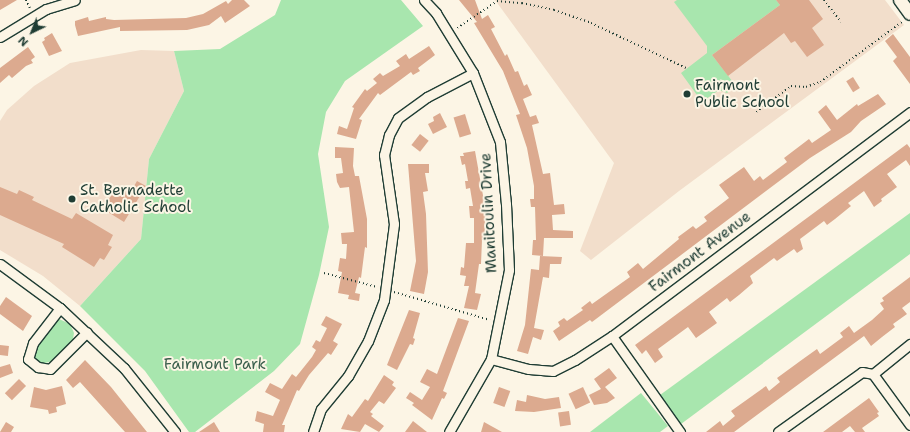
<!DOCTYPE html>
<html>
<head>
<meta charset="utf-8">
<style>
	body { margin:0 }
	#map { position:relative; width:910px; height:432px; overflow:hidden; background:#fcf5e5; font-family:"Shantell Sans",sans-serif }
	div>[style] { position:absolute }
	.built>* { inset:0; background:#f2decb }
	.green>* { inset:0; background:#a8e6ae }
	.building>* { inset:0; background:#dcaa8f; transform-origin:0 0 }
	.path>* { height:1.5px; margin-top:-0.75px; transform-origin:0; background:repeating-linear-gradient(90deg,#1f3d34 0 1px,transparent 0 4px) }
	.roads { filter:drop-shadow(1px 0 #1f3d34) drop-shadow(-1px 0 #1f3d34) drop-shadow(0 1px #1f3d34) drop-shadow(0 -1px #1f3d34) }
	.minor>* { height:9px; margin:-4.5px; padding:0 4.5px; transform-origin:4.5px; border-radius:4.5px; background:#fcf5e5 }
	.major>* { height:12px; margin:-6px; padding:0 6px; transform-origin:6px; border-radius:6px; background:#fcf5e5 }
	.dots>* { width:11px; height:11px; translate:-50% -50%; box-sizing:border-box; border:2px solid #fcf5e5; border-radius:50% }
	span { translate:-50% -50%; white-space:nowrap; text-align:center; line-height:1.15; -webkit-text-stroke:4px #fcf5e5; paint-order:stroke }
	.poi-label { font-size:15px; color:#1f3d34 }
	.left { translate:0 -50%; text-align:left }
	.street-label { font-size:15px; color:#1f3d34 }
	.park-label { font-size:15px; color:#3a5f4c }
	.north { position:absolute; left:12px; top:12px; width:40px; height:40px; -webkit-text-stroke:3px #fcf5e5; paint-order:stroke; rotate:223deg; font-size:11px; font-weight:700; line-height:16px; text-align:center; color:#1f3d34 }
	.north::after { content:''; display:block; margin:auto; width:14px; height:18px; background:#1f3d34; clip-path:polygon(50% 0,100% 100%,50% 72%,0 100%) }
</style>
</head>
<body>
<div id="map">
	<div class="built">
		<div style="clip-path:polygon(495px 0,885px 0,904px 25px,679px 191px,591px 260px,580px 251px,614px 163px)"></div>
		<div style="clip-path:polygon(141px 50px,174px 51px,184px 91px,149px 159px,141px 239px,80px 306px,43px 276px,0 250px,0 121px,7px 110px,34px 86px,70px 63px)"></div>
	</div>
	<div class="green">
		<div style="clip-path:polygon(281px 0,401px 0,423px 26px,345px 81px,326px 112px,318px 154px,329px 227px,319px 275px,300px 344px,274px 371px,195px 432px,189px 432px,145px 371px,80px 306px,141px 239px,149px 159px,184px 91px,174px 51px,220px 49px,275px 15px)"></div>
		<div style="clip-path:polygon(677px 0,776px 0,780px 5px,712px 55px,736px 86px,727px 93px,719px 90px,702px 102px,681px 73px,707px 53px,707px 46px,674px 2px)"></div>
		<div style="clip-path:polygon(910px 213px,910px 254px,681px 424px,660px 395px)"></div>
		<div style="clip-path:polygon(59px 319px,70px 324px,74px 333px,73px 339px,53px 361px,41px 364px,33px 357px,36px 346px)"></div>
		<div style="clip-path:polygon(641px 393px,668px 426px,660px 432px,590px 432px)"></div>
	</div>
	<div class="building">
		<div style="clip-path:polygon(0 0,17px 0,0 10px)"></div>
		<div style="clip-path:polygon(232px 0,244px 0,250px 6px,225px 23px,221px 16px,209px 25px,187px 30px,120px 31px,120px 27px,78px 36px,75px 25px,75px 21px,88px 17px,89px 21px,106px 17px,106px 19px,114px 20px,186px 18px,203px 14px,226px 1px,228px 4px)"></div>
		<div style="clip-path:polygon(459px 0,475px 0,482px 19px,488px 15px,495px 27px,491px 29px,505px 56px,507px 54px,515px 72px,518px 71px,524px 86px,527px 84px,532px 95px,523px 99px,530px 117px,536px 115px,539px 123px,532px 125px,543px 174px,550px 173px,554px 205px,564px 204px,565px 214px,552px 215px,553px 230px,573px 231px,573px 238px,544px 238px,543px 256px,532px 255px,533px 240px,536px 240px,535px 207px,531px 207px,530px 199px,534px 199px,534px 186px,527px 148px,516px 115px,520px 114px,503px 71px,474px 23px,477px 22px)"></div>
		<div style="clip-path:polygon(776px 0,809px 0,823px 19px,812px 28px,824px 45px,807px 57px,795px 41px,791px 43px,784px 33px,728px 76px,712px 55px,780px 5px)"></div>
		<div style="clip-path:polygon(52px 33px,62px 51px,49px 56px,42px 42px,45px 40px,44px 38px)"></div>
		<div style="clip-path:polygon(893px 34px,910px 57px,910px 84px,893px 61px,897px 57px,885px 41px)"></div>
		<div style="clip-path:polygon(429px 46px,435px 55px,418px 68px,420px 71px,413px 75px,411px 72px,380px 95px,378px 93px,359px 119px,362px 120px,356px 139px,337px 134px,339px 126px,347px 129px,354px 108px,352px 107px,365px 89px,367px 91px,377px 83px,373px 79px,380px 73px,383px 76px,400px 66px,396px 61px,406px 54px,409px 59px)"></div>
		<div style="clip-path:polygon(28px 47px,35px 57px,31px 60px,33px 63px,26px 66px,12px 78px,9px 75px,0 83px,0 68px)"></div>
		<div style="left:853px;top:77px;width:13px;height:8px;rotate:58deg"></div>
		<div style="clip-path:polygon(878px 94px,886px 104px,861px 121px,851px 132px,810px 158px,592px 322px,590px 320px,559px 341px,553px 331px,560px 326px,558px 322px,564px 318px,567px 321px,583px 310px,581px 308px,590px 301px,592px 304px,630px 277px,627px 272px,638px 263px,643px 269px,679px 239px,678px 237px,693px 226px,696px 229px,707px 221px,704px 217px,729px 198px,719px 185px,744px 167px,754px 181px,760px 176px,763px 180px,787px 162px,784px 158px,809px 139px,812px 143px,831px 130px,818px 112px,826px 105px,837px 120px,857px 104px,858px 106px)"></div>
		<div style="clip-path:polygon(440px 113px,447px 127px,433px 134px,428px 124px,434px 121px,433px 117px)"></div>
		<div style="left:465px;top:114px;width:21px;height:12px;rotate:73deg"></div>
		<div style="left:420px;top:134px;width:11px;height:14px;rotate:38deg"></div>
		<div style="clip-path:polygon(907px 144px,910px 148px,910px 166px,906px 160px,887px 174px,897px 187px,881px 199px,882px 201px,874px 207px,864px 191px,848px 203px,851px 206px,835px 219px,827px 225px,824px 221px,800px 239px,803px 249px,797px 253px,794px 249px,777px 261px,774px 258px,750px 276px,753px 283px,739px 295px,730px 302px,727px 298px,709px 312px,717px 323px,696px 338px,688px 327px,658px 349px,663px 357px,655px 363px,646px 350px,642px 354px,635px 345px)"></div>
		<div style="clip-path:polygon(335px 147px,354px 148px,353px 166px,355px 176px,359px 176px,367px 219px,367px 248px,365px 247px,361px 278px,359px 277px,355px 293px,360px 294px,359px 301px,348px 299px,349px 295px,338px 293px,342px 272px,338px 271px,340px 258px,346px 259px,347px 244px,342px 244px,341px 233px,354px 232px,349px 187px,340px 188px,337px 182px,336px 174px,343px 173px,341px 158px,335px 158px)"></div>
		<div style="clip-path:polygon(475px 151px,484px 201px,489px 201px,491px 216px,485px 217px,485px 240px,482px 240px,481px 264px,479px 264px,475px 293px,481px 294px,477px 310px,464px 308px,469px 286px,464px 286px,466px 276px,460px 275px,461px 267px,464px 268px,466px 243px,474px 243px,474px 218px,470px 218px,469px 206px,473px 206px,470px 188px,466px 189px,465px 181px,468px 181px,465px 164px,462px 165px,460px 156px,464px 156px,463px 153px)"></div>
		<div style="clip-path:polygon(408px 164px,429px 164px,429px 173px,425px 173px,428px 191px,423px 192px,426px 214px,428px 272px,424px 294px,410px 291px,416px 261px)"></div>
		<div style="clip-path:polygon(137px 181px,146px 186px,124px 222px,103px 209px,117px 186px,130px 193px)"></div>
		<div style="clip-path:polygon(0 187px,17px 194px,19px 190px,34px 197px,32px 200px,72px 219px,76px 213px,113px 235px,108px 245px,112px 247px,104px 260px,100px 258px,94px 267px,62px 247px,64px 244px,0 215px)"></div>
		<div style="clip-path:polygon(540px 256px,562px 257px,561px 264px,550px 264px,549px 278px,543px 277px,534px 328px,544px 330px,541px 340px,533px 337px,528px 354px,517px 351px,525px 325px,531px 269px,539px 270px)"></div>
		<div style="clip-path:polygon(910px 277px,910px 302px,902px 308px,907px 314px,893px 324px,895px 327px,882px 337px,871px 346px,864px 336px,734px 432px,706px 432px,720px 421px,723px 426px,735px 416px,731px 411px,766px 386px,769px 391px,780px 382px,777px 378px,803px 359px,817px 349px,820px 354px,843px 337px,840px 333px,849px 326px,854px 333px,872px 320px,884px 309px,880px 303px,884px 301px,882px 298px)"></div>
		<div style="clip-path:polygon(6px 297px,32px 316px,23px 331px,0 314px,0 306px)"></div>
		<div style="clip-path:polygon(409px 310px,420px 313px,413px 338px,415px 339px,413px 345px,410px 344px,397px 370px,387px 365px)"></div>
		<div style="clip-path:polygon(326px 316px,342px 324px,333px 341px,338px 344px,331px 355px,328px 353px,309px 375px,299px 391px,297px 390px,282px 425px,285px 425px,284px 432px,263px 432px,264px 424px,255px 421px,257px 411px,273px 416px,280px 400px,265px 392px,270px 383px,282px 389px,292px 374px,296px 377px,312px 357px,316px 350px,312px 347px,316px 340px,320px 342px,327px 328px,321px 325px)"></div>
		<div style="clip-path:polygon(458px 318px,469px 321px,443px 391px,447px 393px,444px 399px,442px 398px,432px 420px,412px 405px,414px 403px,406px 398px,410px 392px,422px 400px,430px 387px,420px 382px,427px 369px,437px 374px)"></div>
		<div style="left:0;top:345px;width:9px;height:10px;rotate:6deg"></div>
		<div style="clip-path:polygon(85px 360px,111px 387px,147px 432px,125px 432px,80px 382px,73px 388px,66px 380px)"></div>
		<div style="clip-path:polygon(10px 364px,13px 373px,0 378px,0 367px)"></div>
		<div style="clip-path:polygon(609px 368px,617px 378px,605px 387px,615px 398px,607px 403px,594px 405px,589px 395px,601px 389px,594px 379px)"></div>
		<div style="clip-path:polygon(384px 375px,394px 382px,392px 385px,396px 388px,384px 404px,379px 401px,370px 412px,373px 414px,371px 416px,384px 426px,379px 432px,365px 424px,360px 432px,341px 429px,348px 414px,352px 417px,365px 399px,368px 401px)"></div>
		<div style="left:19px;top:379px;width:10px;height:20px;rotate:45deg"></div>
		<div style="clip-path:polygon(62px 386px,66px 404px,56px 407px,57px 412px,49px 414px,48px 410px,30px 407px,34px 387px,46px 390px)"></div>
		<div style="left:499px;top:387px;width:12px;height:17px;rotate:20deg"></div>
		<div style="left:583px;top:387px;width:17px;height:16px;rotate:65deg"></div>
		<div style="clip-path:polygon(527px 395px,545px 399px,559px 397px,561px 408px,534px 412px,515px 411px,517px 400px,526px 402px)"></div>
		<div style="clip-path:polygon(869px 398px,879px 412px,877px 413px,879px 416px,862px 428px,865px 432px,855px 432px,850px 426px,842px 432px,823px 432px)"></div>
		<div style="left:569px;top:411px;width:14px;height:11px;rotate:82deg"></div>
		<div style="clip-path:polygon(413px 421px,427px 432px,405px 432px)"></div>
		<div style="clip-path:polygon(6px 422px,14px 427px,11px 432px,0 432px)"></div>
		<div style="clip-path:polygon(214px 422px,220px 432px,199px 432px)"></div>
		<div style="clip-path:polygon(484px 422px,502px 432px,481px 432px)"></div>
	</div>
	<div class="path">
		<div style="left:26px;top:0;width:9px;rotate:63deg"></div>
		<div style="left:824px;top:0;width:28px;rotate:52deg"></div>
		<div style="left:457px;top:28px;width:48px;rotate:-34deg"></div>
		<div style="left:497px;top:1px;width:25px;rotate:5deg"></div>
		<div style="left:522px;top:3px;width:33px;rotate:12deg"></div>
		<div style="left:554px;top:10px;width:39px;rotate:19deg"></div>
		<div style="left:591px;top:23px;width:105px;rotate:25.3deg"></div>
		<div style="left:756px;top:112px;width:44px;rotate:-36.6deg"></div>
		<div style="left:791px;top:86px;width:15px;rotate:4deg"></div>
		<div style="left:806px;top:87px;width:15px;rotate:-20deg"></div>
		<div style="left:820px;top:82px;width:103px;rotate:-36.3deg"></div>
		<div style="left:324px;top:273px;width:55px;rotate:14.8deg"></div>
		<div style="left:394px;top:292px;width:100px;rotate:16.3deg"></div>
	</div>
	<div class="roads">
		<div class="minor">
			<div style="left:424px;top:0;width:18px;rotate:47deg"></div>
			<div style="left:436px;top:13px;width:70px;rotate:58.3deg"></div>
			<div style="left:473px;top:73px;width:74px;rotate:68.6deg"></div>
			<div style="left:500px;top:142px;width:62px;rotate:84.5deg"></div>
			<div style="left:506px;top:204px;width:66px;rotate:87.4deg"></div>
			<div style="left:509px;top:270px;width:91px;rotate:101.4deg"></div>
			<div style="left:491px;top:359px;width:84px;rotate:119.9deg"></div>
			<div style="left:0;top:37px;width:54px;rotate:-31.3deg"></div>
			<div style="left:46px;top:9px;width:30px;rotate:-17deg"></div>
			<div style="left:0;top:264px;width:74px;rotate:36.3deg"></div>
			<div style="left:60px;top:308px;width:88px;rotate:43.2deg"></div>
			<div style="left:124px;top:368px;width:82px;rotate:51.4deg"></div>
			<div style="left:60px;top:308px;width:44px;rotate:127.6deg"></div>
			<div style="left:33px;top:343px;width:17px;rotate:107deg"></div>
			<div style="left:28px;top:359px;width:13px;rotate:39deg"></div>
			<div style="left:38px;top:367px;width:12px;rotate:9deg"></div>
			<div style="left:50px;top:369px;width:52px;rotate:-45deg"></div>
			<div style="left:612px;top:336px;width:118px;rotate:54.7deg"></div>
			<div style="left:491px;top:359px;width:39px;rotate:15deg"></div>
			<div style="left:529px;top:369px;width:24px;rotate:5deg"></div>
			<div style="left:553px;top:371px;width:25px;rotate:-27deg"></div>
			<div style="left:575px;top:360px;width:44px;rotate:-33deg"></div>
			<div style="left:612px;top:336px;width:373px;rotate:-36.9deg"></div>
			<div style="left:873px;top:374px;width:48px;rotate:-39deg"></div>
			<div style="left:313px;top:432px;width:24px;rotate:-71deg"></div>
			<div style="left:321px;top:409px;width:43px;rotate:-50.7deg"></div>
			<div style="left:348px;top:376px;width:40px;rotate:-60.3deg"></div>
			<div style="left:368px;top:341px;width:44px;rotate:-68.7deg"></div>
			<div style="left:384px;top:300px;width:77px;rotate:-82.5deg"></div>
			<div style="left:394px;top:224px;width:70px;rotate:-98.2deg"></div>
			<div style="left:384px;top:155px;width:21px;rotate:-76deg"></div>
			<div style="left:389px;top:135px;width:19px;rotate:-62deg"></div>
			<div style="left:398px;top:118px;width:36px;rotate:-36deg"></div>
			<div style="left:427px;top:97px;width:52px;rotate:-27.6deg"></div>
			<div style="left:778px;top:432px;width:103px;rotate:-35.5deg"></div>
			<div style="left:862px;top:372px;width:11px;rotate:10deg"></div>
			<div style="left:873px;top:374px;width:63px;rotate:54deg"></div>
		</div>
		<div class="major">
			<div style="left:900px;top:0;width:17px;rotate:54deg"></div>
		</div>
	</div>
	<div class="dots">
		<div style="left:687px;top:94px;background:#1f3d34"></div>
		<div style="left:72px;top:199px;background:#1f3d34"></div>
	</div>
	<div class="poi-label">
		<span class="left" style="left:695px;top:94px">Fairmont<br>Public School</span>
		<span class="left" style="left:80px;top:199px">St. Bernadette<br>Catholic School</span>
	</div>
	<div class="street-label">
		<span style="left:489px;top:213px;rotate:-93deg">Manitoulin Drive</span>
		<span style="left:700px;top:252px;rotate:-37deg">Fairmont Avenue</span>
	</div>
	<div class="park-label">
		<span style="left:215px;top:365px">Fairmont Park</span>
	</div>
	<div class="north">N</div>
</div>
</body>
</html>
